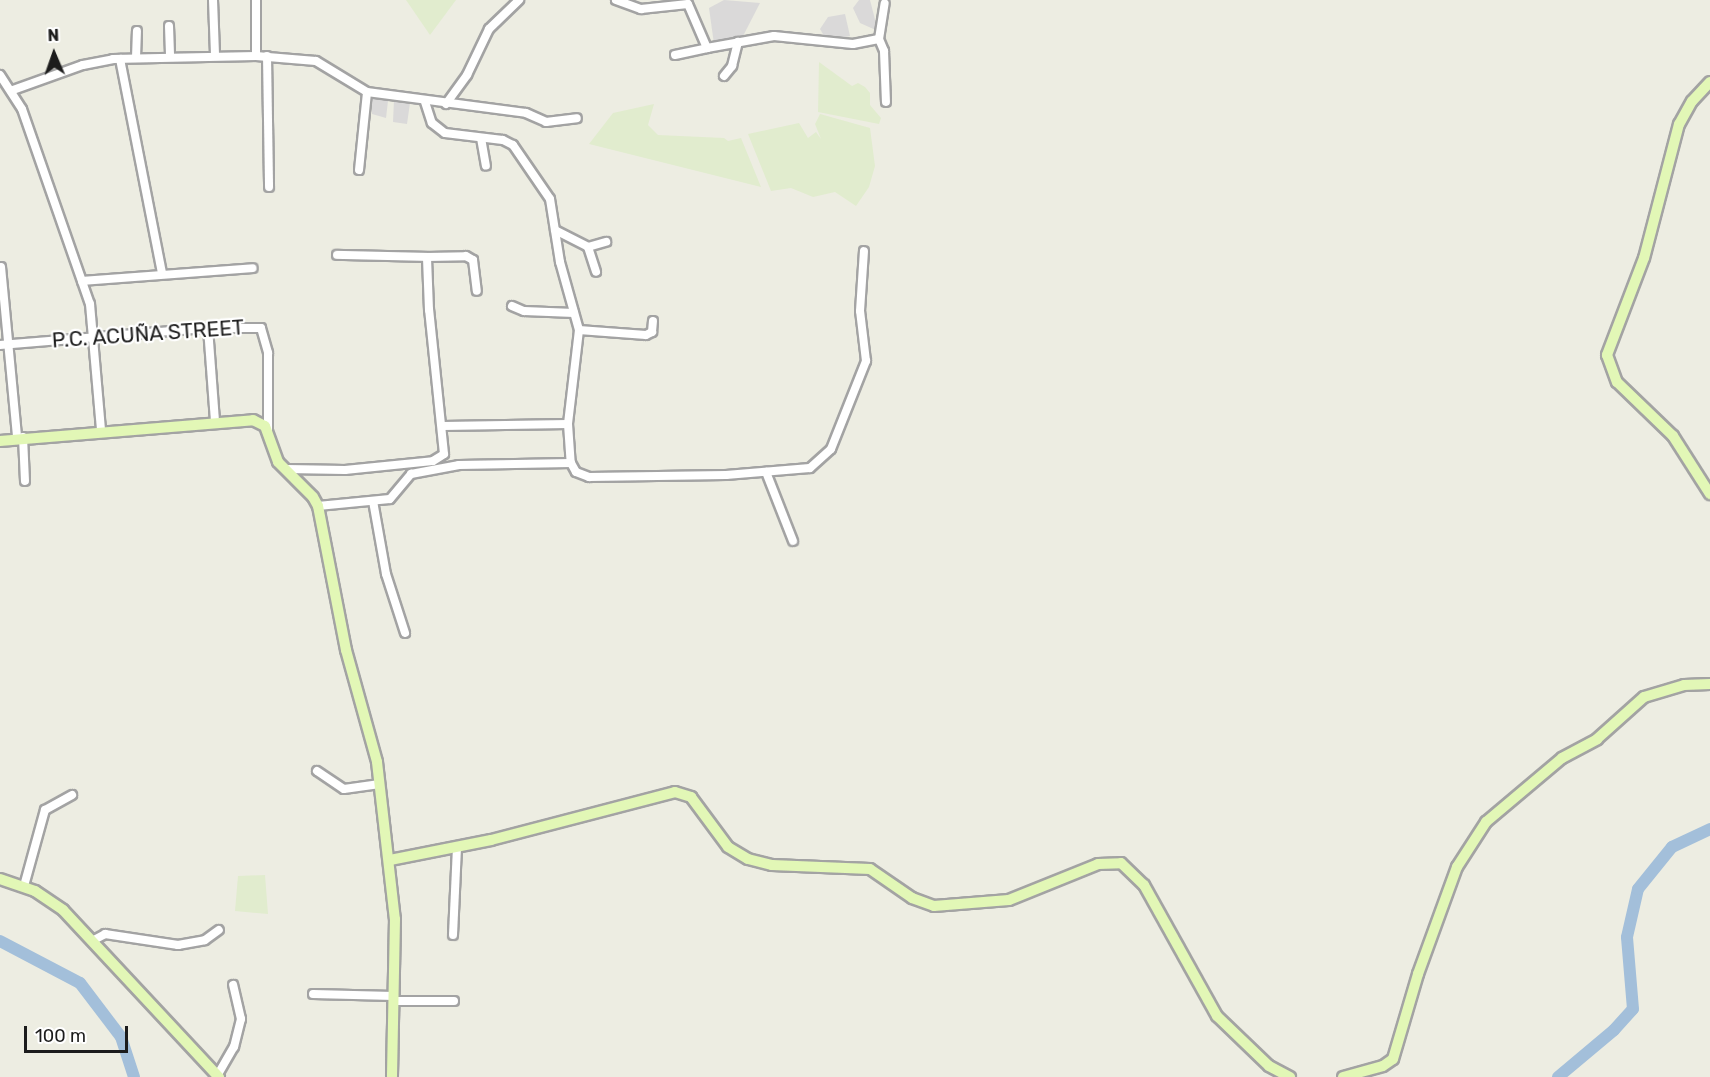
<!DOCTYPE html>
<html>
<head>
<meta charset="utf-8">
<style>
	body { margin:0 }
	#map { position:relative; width:1710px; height:1077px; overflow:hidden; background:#edede2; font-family:Rubik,sans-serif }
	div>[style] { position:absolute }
	.residential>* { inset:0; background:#dad9d9 }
	.farmland>* { inset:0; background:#e1ecce }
	.river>* { height:12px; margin:-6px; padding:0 6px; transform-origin:6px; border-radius:6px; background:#a3bfda }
	.roads { filter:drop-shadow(2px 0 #a3a3a3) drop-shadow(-2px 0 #a3a3a3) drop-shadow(0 2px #a3a3a3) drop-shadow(0 -2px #a3a3a3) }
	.street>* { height:8px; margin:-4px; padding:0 4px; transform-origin:4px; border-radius:4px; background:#fff }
	.secondary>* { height:10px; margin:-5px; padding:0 5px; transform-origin:5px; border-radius:5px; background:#e2f7b6 }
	span { translate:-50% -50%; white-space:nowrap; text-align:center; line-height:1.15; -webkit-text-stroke:4.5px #fff; paint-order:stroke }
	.street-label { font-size:21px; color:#1c1c1c }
	.north { position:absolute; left:24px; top:24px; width:60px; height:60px; -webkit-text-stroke:4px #fff; paint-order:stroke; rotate:358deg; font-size:16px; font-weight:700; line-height:24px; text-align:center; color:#1c1c1c }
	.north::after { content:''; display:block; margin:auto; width:21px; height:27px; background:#1c1c1c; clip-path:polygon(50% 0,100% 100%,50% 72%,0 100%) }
	.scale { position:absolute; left:24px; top:1026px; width:104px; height:27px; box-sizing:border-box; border:3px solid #1c1c1c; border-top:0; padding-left:8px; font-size:18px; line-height:21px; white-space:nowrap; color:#1c1c1c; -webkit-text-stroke:4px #fff; paint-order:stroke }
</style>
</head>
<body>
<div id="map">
	<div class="residential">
		<div style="clip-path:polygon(724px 0,760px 3px,741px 40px,714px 44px,709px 8px)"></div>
		<div style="clip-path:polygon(859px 0,870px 0,878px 31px,860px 23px,853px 8px)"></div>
		<div style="clip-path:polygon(845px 14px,850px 36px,827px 41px,820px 29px,828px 17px)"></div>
		<div style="clip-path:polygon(371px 97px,388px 101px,386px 118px,372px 114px)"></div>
		<div style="clip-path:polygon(394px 100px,410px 103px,407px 124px,393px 122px)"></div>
	</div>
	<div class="farmland">
		<div style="clip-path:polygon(406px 0,456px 0,430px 35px)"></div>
		<div style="clip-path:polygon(819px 62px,852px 86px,858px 83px,865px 87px,870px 93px,870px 105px,881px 118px,879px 124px,818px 112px)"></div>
		<div style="clip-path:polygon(654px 104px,648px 125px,658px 135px,724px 138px,728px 141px,741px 138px,761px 187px,589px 144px,613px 113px)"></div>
		<div style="clip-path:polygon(820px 114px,870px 128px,875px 166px,869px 187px,856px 206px,835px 192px,813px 197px,791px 188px,771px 191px,748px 134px,799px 123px,808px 138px,816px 132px,821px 139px,815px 124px)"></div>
		<div style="clip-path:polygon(265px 875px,268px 914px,235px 911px,238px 876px)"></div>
	</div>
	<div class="river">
		<div style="left:0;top:941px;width:90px;rotate:27.7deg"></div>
		<div style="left:80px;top:983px;width:68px;rotate:52.8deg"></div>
		<div style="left:121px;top:1037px;width:42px;rotate:72deg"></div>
		<div style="left:1558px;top:1077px;width:73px;rotate:-40deg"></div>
		<div style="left:1614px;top:1030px;width:28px;rotate:-48deg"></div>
		<div style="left:1633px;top:1009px;width:72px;rotate:-94.8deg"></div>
		<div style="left:1627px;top:937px;width:49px;rotate:-77.1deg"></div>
		<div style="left:1638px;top:889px;width:54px;rotate:-51deg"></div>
		<div style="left:1672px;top:847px;width:42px;rotate:-25.3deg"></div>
	</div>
	<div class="roads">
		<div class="street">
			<div style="left:213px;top:0;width:55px;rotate:87.9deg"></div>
			<div style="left:256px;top:0;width:56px;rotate:90deg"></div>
			<div style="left:616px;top:0;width:27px;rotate:20deg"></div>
			<div style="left:641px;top:9px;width:47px;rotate:-6.1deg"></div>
			<div style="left:688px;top:4px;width:48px;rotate:66.6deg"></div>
			<div style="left:707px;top:48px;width:68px;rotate:-10.2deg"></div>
			<div style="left:774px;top:36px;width:79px;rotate:5.8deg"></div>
			<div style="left:853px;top:44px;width:26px;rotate:-11deg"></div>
			<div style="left:879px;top:39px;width:13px;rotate:67deg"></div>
			<div style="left:884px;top:51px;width:51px;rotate:87.8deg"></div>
			<div style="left:169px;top:26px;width:30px;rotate:88deg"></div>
			<div style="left:879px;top:39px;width:36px;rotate:-81deg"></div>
			<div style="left:675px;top:55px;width:33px;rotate:-12deg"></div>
			<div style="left:267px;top:56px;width:131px;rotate:89.1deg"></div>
			<div style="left:136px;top:58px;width:27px;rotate:-88deg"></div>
			<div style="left:120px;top:59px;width:219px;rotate:78.9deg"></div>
			<div style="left:0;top:75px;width:40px;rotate:57.1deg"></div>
			<div style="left:22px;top:109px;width:207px;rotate:70.8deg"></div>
			<div style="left:90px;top:304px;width:126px;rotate:85deg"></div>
			<div style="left:724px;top:76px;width:13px;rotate:-51deg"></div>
			<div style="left:732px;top:66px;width:25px;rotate:-76deg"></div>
			<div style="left:13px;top:90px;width:74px;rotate:-19.7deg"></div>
			<div style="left:83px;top:65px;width:31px;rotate:-11deg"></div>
			<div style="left:113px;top:59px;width:143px;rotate:-1.2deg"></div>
			<div style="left:256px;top:56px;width:60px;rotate:4.8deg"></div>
			<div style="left:316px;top:61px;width:60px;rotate:31.3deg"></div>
			<div style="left:367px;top:92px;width:160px;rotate:7.5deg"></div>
			<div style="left:526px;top:113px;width:22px;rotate:24deg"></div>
			<div style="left:546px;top:122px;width:31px;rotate:-7deg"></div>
			<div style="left:425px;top:102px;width:22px;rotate:72deg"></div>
			<div style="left:432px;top:123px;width:16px;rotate:38deg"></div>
			<div style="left:445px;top:133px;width:58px;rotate:6.9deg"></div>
			<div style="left:503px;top:140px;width:11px;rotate:27deg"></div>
			<div style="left:513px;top:145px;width:65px;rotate:55.6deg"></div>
			<div style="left:550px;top:199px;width:64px;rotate:81deg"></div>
			<div style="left:560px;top:262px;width:71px;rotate:74.4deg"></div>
			<div style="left:579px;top:330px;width:95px;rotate:96.7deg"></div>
			<div style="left:568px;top:424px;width:39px;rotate:86deg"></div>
			<div style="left:446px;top:104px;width:36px;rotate:-54deg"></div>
			<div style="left:467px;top:75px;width:51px;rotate:-64.4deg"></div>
			<div style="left:489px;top:29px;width:42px;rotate:-44deg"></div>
			<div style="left:481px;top:138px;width:28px;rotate:80deg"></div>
			<div style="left:359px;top:170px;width:78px;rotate:-84.1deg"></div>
			<div style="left:555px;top:230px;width:37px;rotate:27deg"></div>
			<div style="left:588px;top:247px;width:26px;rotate:72deg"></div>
			<div style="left:588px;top:247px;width:19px;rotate:-16deg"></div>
			<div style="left:427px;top:257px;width:39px;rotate:-1deg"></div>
			<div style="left:466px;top:256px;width:8px;rotate:30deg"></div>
			<div style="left:473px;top:260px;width:31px;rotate:83deg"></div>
			<div style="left:1px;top:267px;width:171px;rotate:84.6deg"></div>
			<div style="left:82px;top:281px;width:171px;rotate:-4.3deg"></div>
			<div style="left:512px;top:306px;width:13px;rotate:23deg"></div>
			<div style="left:524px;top:311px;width:50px;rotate:2.3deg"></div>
			<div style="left:208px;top:328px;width:93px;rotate:85.7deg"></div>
			<div style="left:579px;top:330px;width:67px;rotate:4.3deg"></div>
			<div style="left:646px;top:335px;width:7px;rotate:-27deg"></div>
			<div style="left:652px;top:332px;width:11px;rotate:-85deg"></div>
			<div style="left:0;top:345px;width:209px;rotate:-4.7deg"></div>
			<div style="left:208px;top:328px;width:53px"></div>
			<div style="left:261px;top:328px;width:26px;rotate:74deg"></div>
			<div style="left:268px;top:353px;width:79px;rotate:90deg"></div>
			<div style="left:443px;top:426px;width:125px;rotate:-0.9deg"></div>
			<div style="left:23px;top:437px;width:44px;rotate:87.4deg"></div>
			<div style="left:287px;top:469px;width:58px;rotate:1deg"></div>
			<div style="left:345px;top:470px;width:88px;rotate:-5.8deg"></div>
			<div style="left:433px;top:461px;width:13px;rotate:-32deg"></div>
			<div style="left:444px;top:454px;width:145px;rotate:-95.9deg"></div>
			<div style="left:429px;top:310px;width:53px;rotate:-92.2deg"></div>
			<div style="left:427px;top:257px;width:90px;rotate:-178.7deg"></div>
			<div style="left:766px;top:472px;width:74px;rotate:68.6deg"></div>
			<div style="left:373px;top:501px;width:74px;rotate:79.9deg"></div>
			<div style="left:386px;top:574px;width:62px;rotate:72.1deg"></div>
			<div style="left:318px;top:506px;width:72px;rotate:-5.6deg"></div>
			<div style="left:390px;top:499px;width:33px;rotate:-50deg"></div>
			<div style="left:411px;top:474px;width:49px;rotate:-10.6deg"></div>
			<div style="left:459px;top:465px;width:112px;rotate:-1deg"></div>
			<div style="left:571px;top:463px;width:10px;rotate:61deg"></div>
			<div style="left:576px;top:472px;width:14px;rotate:21deg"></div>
			<div style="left:589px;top:477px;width:137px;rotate:-0.8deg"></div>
			<div style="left:726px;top:475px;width:84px;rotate:-4.8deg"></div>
			<div style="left:810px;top:468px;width:28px;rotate:-42deg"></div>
			<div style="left:831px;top:449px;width:95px;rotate:-68.3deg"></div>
			<div style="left:866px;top:361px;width:50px;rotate:-96.8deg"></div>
			<div style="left:860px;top:311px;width:60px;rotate:-86.2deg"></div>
			<div style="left:317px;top:771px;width:32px;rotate:34deg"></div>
			<div style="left:344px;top:789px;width:36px;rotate:-8deg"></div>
			<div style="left:24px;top:886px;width:79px;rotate:-74.6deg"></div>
			<div style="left:45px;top:810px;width:31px;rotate:-29deg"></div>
			<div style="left:453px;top:935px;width:88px;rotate:-87.4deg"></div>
			<div style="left:92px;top:941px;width:15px;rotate:-28deg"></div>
			<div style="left:105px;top:934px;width:74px;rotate:8.6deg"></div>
			<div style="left:178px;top:945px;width:27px;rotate:-10deg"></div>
			<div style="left:205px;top:940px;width:17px;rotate:-36deg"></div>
			<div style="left:313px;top:994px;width:81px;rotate:1.4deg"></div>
			<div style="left:393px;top:1001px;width:61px"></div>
			<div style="left:217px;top:1076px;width:34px;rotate:-60deg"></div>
			<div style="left:234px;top:1047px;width:29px;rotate:-76deg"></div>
			<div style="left:241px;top:1019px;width:35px;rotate:-103deg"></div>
		</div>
		<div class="secondary">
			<div style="left:1710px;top:82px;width:26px;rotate:133deg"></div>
			<div style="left:1692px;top:101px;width:26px;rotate:119deg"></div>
			<div style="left:1679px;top:124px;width:138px;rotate:104.6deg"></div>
			<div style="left:1644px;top:258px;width:104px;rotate:110.9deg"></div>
			<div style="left:1607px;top:355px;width:29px;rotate:70deg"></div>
			<div style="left:1617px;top:382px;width:78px;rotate:44deg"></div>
			<div style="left:1673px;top:436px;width:69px;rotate:57.5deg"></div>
			<div style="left:0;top:441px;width:254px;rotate:-4.7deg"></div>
			<div style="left:253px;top:420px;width:13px;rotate:27deg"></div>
			<div style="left:265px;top:426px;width:38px;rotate:70deg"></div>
			<div style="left:278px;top:462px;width:49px;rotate:45deg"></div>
			<div style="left:313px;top:497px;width:10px;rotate:61deg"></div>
			<div style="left:318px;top:506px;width:147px;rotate:79deg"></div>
			<div style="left:346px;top:650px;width:116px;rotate:74.5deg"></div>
			<div style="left:377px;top:762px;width:158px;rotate:83.5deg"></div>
			<div style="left:395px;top:919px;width:158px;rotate:91.1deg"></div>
			<div style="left:390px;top:860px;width:103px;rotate:-11.2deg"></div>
			<div style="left:491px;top:840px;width:190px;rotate:-14.6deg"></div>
			<div style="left:675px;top:792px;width:17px;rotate:17deg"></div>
			<div style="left:691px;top:797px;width:62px;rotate:53.5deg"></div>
			<div style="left:728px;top:847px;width:23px;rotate:31deg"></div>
			<div style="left:748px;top:859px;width:25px;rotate:14deg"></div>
			<div style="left:772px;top:865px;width:98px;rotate:2.3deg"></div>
			<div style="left:870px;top:869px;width:51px;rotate:34.6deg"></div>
			<div style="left:912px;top:898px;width:23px;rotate:20deg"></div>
			<div style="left:934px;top:906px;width:75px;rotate:-4.6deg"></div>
			<div style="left:1009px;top:900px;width:96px;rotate:-22deg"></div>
			<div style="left:1098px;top:864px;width:23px;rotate:-2deg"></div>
			<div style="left:1121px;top:863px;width:32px;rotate:44deg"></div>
			<div style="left:1144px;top:885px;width:150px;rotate:60.9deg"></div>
			<div style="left:1217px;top:1016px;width:72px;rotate:43.9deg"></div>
			<div style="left:1269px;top:1066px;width:24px;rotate:28deg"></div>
			<div style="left:0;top:879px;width:37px;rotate:19deg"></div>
			<div style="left:35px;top:891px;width:34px;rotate:34deg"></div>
			<div style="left:63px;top:910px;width:229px;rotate:47deg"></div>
			<div style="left:1343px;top:1077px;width:41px;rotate:-15.4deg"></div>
			<div style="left:1383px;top:1066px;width:12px;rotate:-35deg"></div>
			<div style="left:1393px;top:1059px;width:89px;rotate:-73.6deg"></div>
			<div style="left:1418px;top:974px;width:114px;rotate:-70deg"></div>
			<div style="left:1457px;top:867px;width:54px;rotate:-57.2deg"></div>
			<div style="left:1486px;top:822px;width:99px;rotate:-40.1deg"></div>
			<div style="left:1562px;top:758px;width:40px;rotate:-28deg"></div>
			<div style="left:1597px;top:739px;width:63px;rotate:-41.8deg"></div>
			<div style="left:1644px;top:697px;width:42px;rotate:-16.7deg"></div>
			<div style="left:1684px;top:685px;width:26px;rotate:-2deg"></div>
		</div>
	</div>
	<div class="street-label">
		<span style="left:148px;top:334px;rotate:-4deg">P.C. ACUÑA STREET</span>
	</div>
	<div class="north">N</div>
	<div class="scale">100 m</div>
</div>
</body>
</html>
